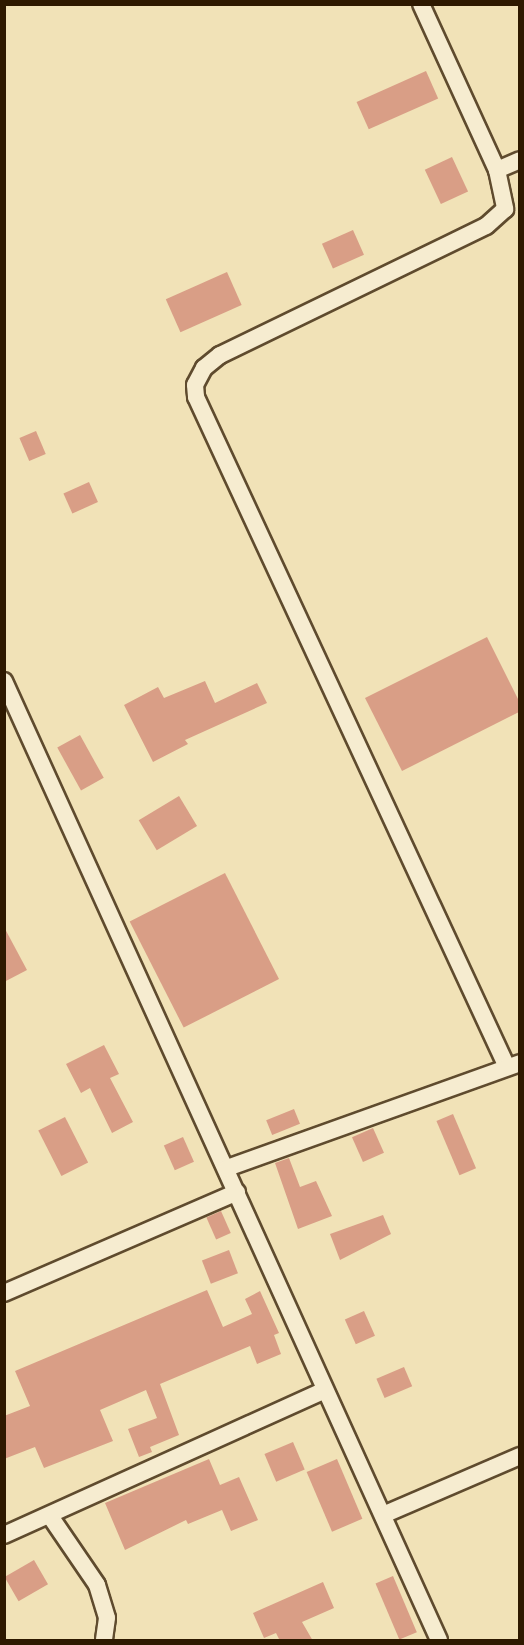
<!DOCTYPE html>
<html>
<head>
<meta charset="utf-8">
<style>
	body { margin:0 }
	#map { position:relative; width:524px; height:1645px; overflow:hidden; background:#f1e2b7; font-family:"Old Standard TT",serif }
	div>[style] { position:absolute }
	.building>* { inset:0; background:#d99e86; transform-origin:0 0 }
	.roads { filter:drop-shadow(2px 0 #5f4b2e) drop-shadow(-2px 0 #5f4b2e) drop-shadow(0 2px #5f4b2e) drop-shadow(0 -2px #5f4b2e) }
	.street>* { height:16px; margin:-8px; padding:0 8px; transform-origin:8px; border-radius:8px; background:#f6ecd0 }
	span { translate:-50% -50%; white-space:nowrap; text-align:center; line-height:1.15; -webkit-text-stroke:4.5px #f6ecd0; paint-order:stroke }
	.frame { position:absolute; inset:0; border:6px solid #2e1900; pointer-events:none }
</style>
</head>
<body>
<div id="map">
	<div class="building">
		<div style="left:426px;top:71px;width:30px;height:76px;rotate:66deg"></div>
		<div style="left:452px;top:157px;width:38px;height:30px;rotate:65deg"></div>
		<div style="left:353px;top:230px;width:27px;height:34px;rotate:66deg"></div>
		<div style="left:227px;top:272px;width:36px;height:67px;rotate:66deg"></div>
		<div style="left:36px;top:431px;width:25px;height:18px;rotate:67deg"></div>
		<div style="left:89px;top:482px;width:22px;height:28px;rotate:66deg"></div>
		<div style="clip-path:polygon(487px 637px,519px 701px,519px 712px,402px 771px,365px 698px)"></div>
		<div style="clip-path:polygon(205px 681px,215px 703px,257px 683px,267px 703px,185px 740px,188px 744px,153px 762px,124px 705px,158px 687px,164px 698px)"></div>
		<div style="left:80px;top:735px;width:49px;height:26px;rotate:61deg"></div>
		<div style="left:179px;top:796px;width:35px;height:47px;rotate:59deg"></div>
		<div style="left:225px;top:873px;width:119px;height:107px;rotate:63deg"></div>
		<div style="clip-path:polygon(4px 927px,27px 970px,4px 982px)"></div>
		<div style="clip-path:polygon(104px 1045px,119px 1074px,110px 1078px,133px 1122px,112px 1133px,90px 1088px,81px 1093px,66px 1064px)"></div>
		<div style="left:294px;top:1109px;width:16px;height:30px;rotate:68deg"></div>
		<div style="left:453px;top:1114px;width:59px;height:18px;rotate:67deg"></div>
		<div style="left:65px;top:1117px;width:51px;height:30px;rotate:63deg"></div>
		<div style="left:373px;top:1128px;width:27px;height:23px;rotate:66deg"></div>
		<div style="left:183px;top:1137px;width:27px;height:21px;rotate:66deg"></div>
		<div style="clip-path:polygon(289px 1158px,300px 1187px,316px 1181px,332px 1216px,298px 1229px,275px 1163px)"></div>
		<div style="left:221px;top:1211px;width:24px;height:16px;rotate:66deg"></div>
		<div style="clip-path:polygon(383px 1215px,391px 1234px,340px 1260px,330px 1234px)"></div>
		<div style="left:229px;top:1250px;width:25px;height:29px;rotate:69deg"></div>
		<div style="clip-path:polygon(207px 1290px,223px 1327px,252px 1314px,245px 1299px,260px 1291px,279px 1333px,274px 1335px,281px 1354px,257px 1364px,250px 1346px,160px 1384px,179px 1435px,150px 1447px,152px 1452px,139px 1457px,128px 1429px,157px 1418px,146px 1390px,100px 1410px,113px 1441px,44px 1468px,35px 1447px,4px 1459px,4px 1416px,30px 1406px,15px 1371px)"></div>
		<div style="left:364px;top:1311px;width:27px;height:21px;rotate:66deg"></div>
		<div style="left:404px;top:1367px;width:21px;height:30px;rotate:67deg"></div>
		<div style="left:293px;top:1442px;width:30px;height:31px;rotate:67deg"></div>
		<div style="clip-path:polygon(209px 1459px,220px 1485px,239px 1477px,258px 1520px,231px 1531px,222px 1510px,188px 1524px,186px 1520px,125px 1550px,105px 1503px)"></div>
		<div style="left:337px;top:1459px;width:65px;height:33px;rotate:67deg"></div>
		<div style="left:34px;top:1560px;width:28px;height:34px;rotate:60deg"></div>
		<div style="left:393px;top:1576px;width:61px;height:19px;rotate:67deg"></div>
		<div style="clip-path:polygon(323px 1582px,334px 1608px,302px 1622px,313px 1641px,280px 1641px,276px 1633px,264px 1638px,253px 1613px)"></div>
	</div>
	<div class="roads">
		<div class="street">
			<div style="left:421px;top:4px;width:183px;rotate:65.4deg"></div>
			<div style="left:497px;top:170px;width:40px;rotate:78deg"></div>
			<div style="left:505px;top:209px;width:25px;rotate:138deg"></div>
			<div style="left:486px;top:226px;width:296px;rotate:154.1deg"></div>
			<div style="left:220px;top:355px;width:21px;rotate:141deg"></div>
			<div style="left:204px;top:368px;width:19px;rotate:118deg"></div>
			<div style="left:195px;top:385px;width:12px;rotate:85deg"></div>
			<div style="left:196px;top:397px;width:739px;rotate:65.1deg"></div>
			<div style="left:497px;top:170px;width:25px;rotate:-23deg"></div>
			<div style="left:4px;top:681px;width:1053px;rotate:65.6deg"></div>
			<div style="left:227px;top:1168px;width:311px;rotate:-19.7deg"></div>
			<div style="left:4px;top:1293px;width:254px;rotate:-23.4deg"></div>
			<div style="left:383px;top:1515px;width:149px;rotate:-23.3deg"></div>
			<div style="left:50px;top:1516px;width:83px;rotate:55.7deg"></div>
			<div style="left:97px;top:1585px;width:34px;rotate:73deg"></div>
			<div style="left:107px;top:1618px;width:22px;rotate:98deg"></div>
			<div style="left:4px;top:1535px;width:352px;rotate:-24.3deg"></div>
		</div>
	</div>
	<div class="frame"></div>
</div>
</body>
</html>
